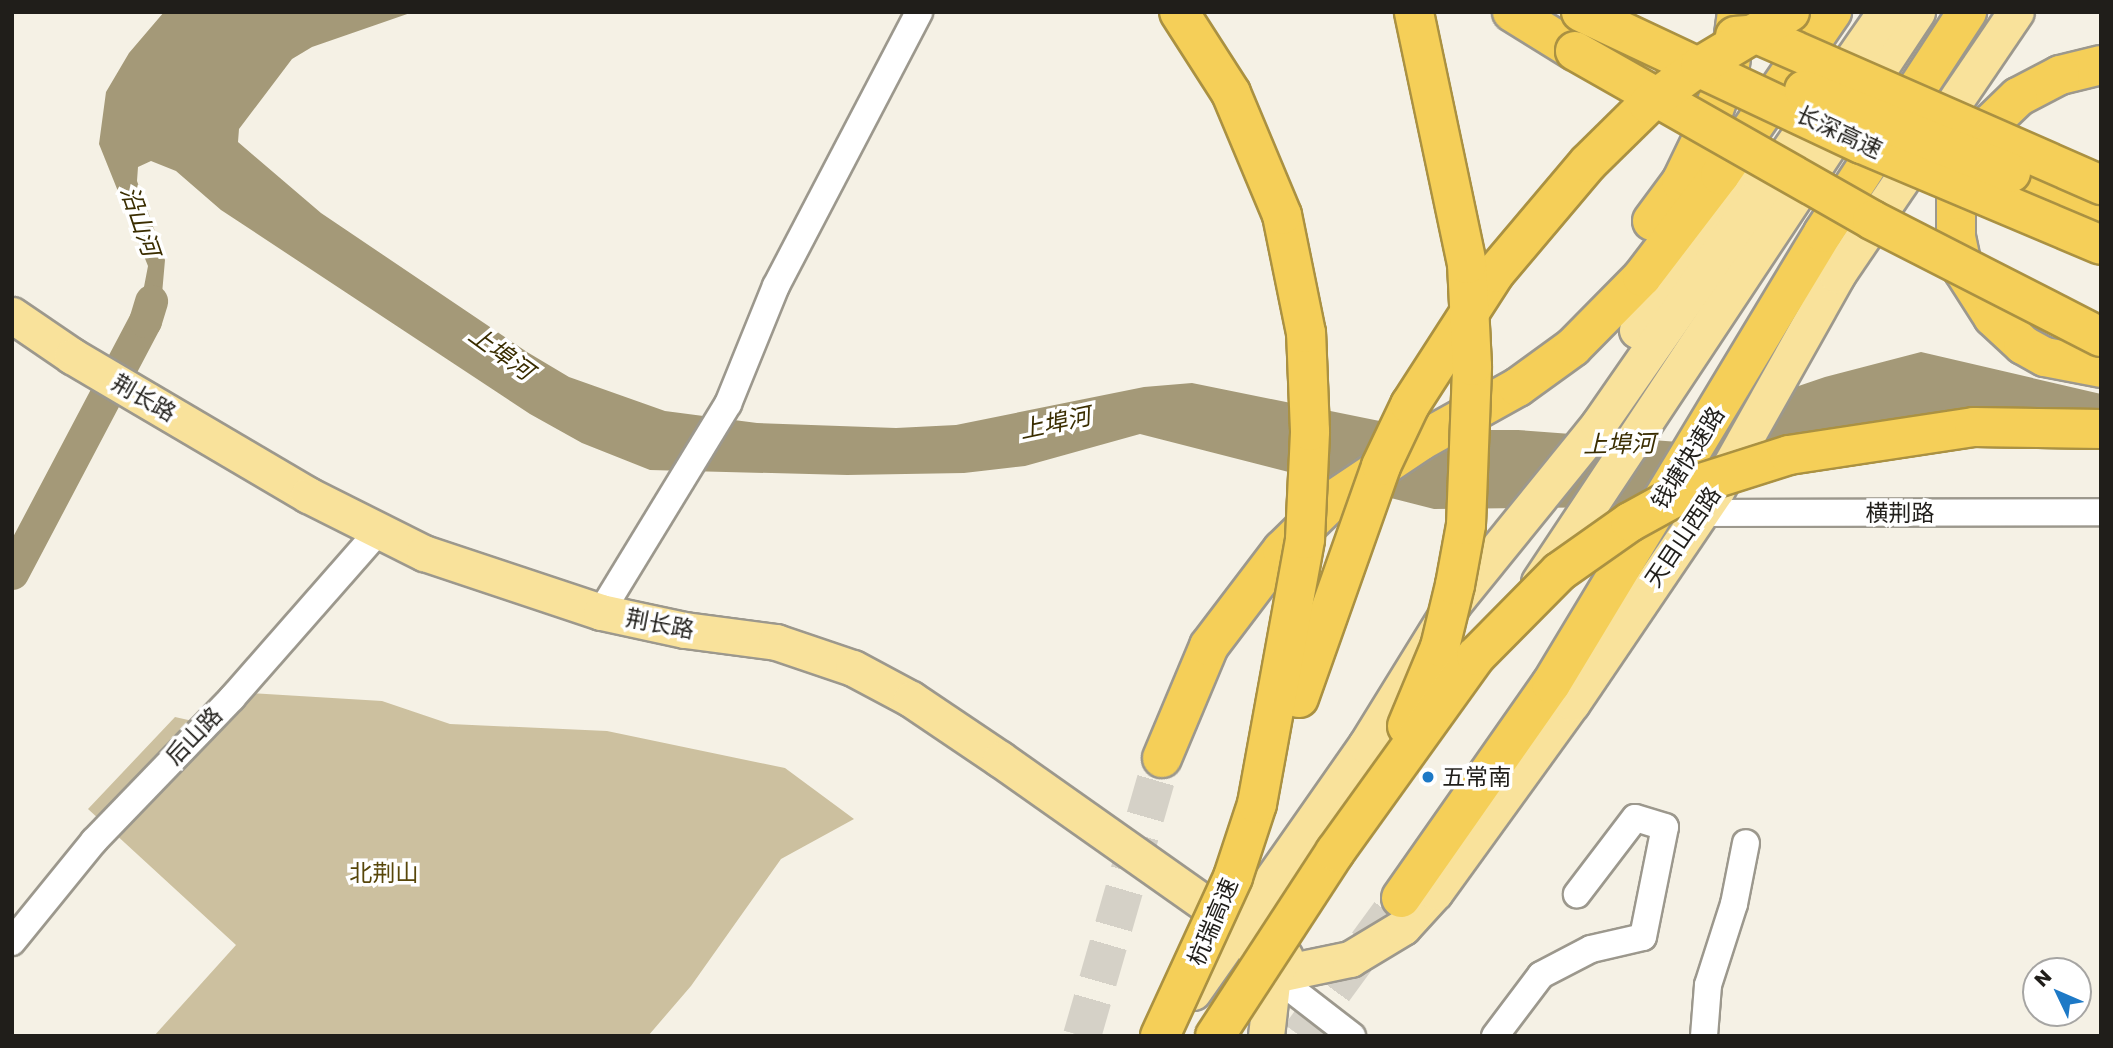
<!DOCTYPE html>
<html>
<head>
<meta charset="utf-8">
<style>
	body { margin:0 }
	#map { position:relative; width:2113px; height:1048px; overflow:hidden; background:#f5f1e5; font-family:Poppins,"Noto Sans SC",sans-serif }
	div>[style] { position:absolute }
	.forest>* { inset:0; background:#ccc09f }
	.water>* { inset:0; background:#a49978 }
	.river>* { height:33px; margin:-16.5px; padding:0 16.5px; transform-origin:16.5px; border-radius:16.5px; background:#a49978 }
	.highway-tunnel>* { height:38px; margin-top:-19px; transform-origin:0; background:repeating-linear-gradient(90deg,#d5d1c7 0 38px,transparent 0 57px) }
	.roads { filter:drop-shadow(2px 0 #9c988d) drop-shadow(-2px 0 #9c988d) drop-shadow(0 2px #9c988d) drop-shadow(0 -2px #9c988d) }
	.minor>* { height:26px; margin:-13px; padding:0 13px; transform-origin:13px; border-radius:13px; background:#fff }
	.major>* { height:35px; margin:-17.5px; padding:0 17.5px; transform-origin:17.5px; border-radius:17.5px; background:#f9e29b }
	.highway>* { height:38px; margin:-19px; padding:0 19px; transform-origin:19px; border-radius:19px; background:#f5cf58 }
	.bridges { filter:drop-shadow(2px 0 #aa9142) drop-shadow(-2px 0 #aa9142) drop-shadow(0 2px #aa9142) drop-shadow(0 -2px #aa9142) }
	.highway-bridge>* { height:38px; margin:-19px; padding:0 19px; transform-origin:19px; border-radius:19px; background:#f5cf58 }
	.dots>* { width:19px; height:19px; translate:-50% -50%; box-sizing:border-box; border:4px solid #fff; border-radius:50% }
	span { translate:-50% -50%; white-space:nowrap; text-align:center; line-height:1.15; -webkit-text-stroke:7px #fff; paint-order:stroke }
	.street-label { font-size:23px; color:#201e1a }
	.poi-label { font-size:23px; color:#201e1a }
	.left { translate:0 -50%; text-align:left }
	.park-label { font-size:23px; color:#57460a }
	.water-label { font-size:24px; color:#3a2d00; font-style:italic }
	.frame { position:absolute; inset:0; border:14px solid #201e1a; pointer-events:none }
	.north { position:absolute; left:2022px; top:957px; width:70px; height:70px; box-sizing:border-box; background:#fff; border:2px solid #a6a5a3; border-radius:50%; rotate:314deg; font-size:19px; font-weight:700; line-height:28px; text-align:center; color:#201e1a }
	.north::after { content:''; display:block; margin:auto; width:24px; height:32px; background:#1d79c6; clip-path:polygon(50% 0,100% 100%,50% 72%,0 100%) }
</style>
</head>
<body>
<div id="map">
	<div class="forest">
		<div style="clip-path:polygon(251px 693px,382px 701px,450px 724px,607px 731px,785px 768px,854px 819px,781px 859px,691px 986px,648px 1036px,154px 1036px,236px 945px,88px 809px,175px 717px,215px 726px)"></div>
	</div>
	<div class="water">
		<div style="clip-path:polygon(164px 12px,413px 12px,312px 47px,292px 59px,239px 129px,238px 142px,321px 213px,527px 352px,569px 377px,665px 411px,757px 423px,896px 428px,956px 425px,1144px 387px,1192px 383px,1424px 430px,1518px 430px,1679px 442px,1728px 410px,1825px 377px,1921px 352px,2101px 394px,2101px 444px,1966px 438px,1629px 507px,1434px 509px,1140px 434px,1025px 466px,964px 473px,847px 475px,650px 470px,582px 443px,530px 414px,221px 210px,176px 171px,151px 161px,138px 167px,137px 181px,165px 260px,162px 294px,145px 350px,120px 336px,143px 292px,148px 266px,99px 144px,106px 92px,129px 53px)"></div>
	</div>
	<div class="river">
		<div style="left:12px;top:573px;width:285px;rotate:-62.2deg"></div>
		<div style="left:145px;top:321px;width:21px;rotate:-73deg"></div>
	</div>
	<div class="highway-tunnel">
		<div style="left:1082px;top:1036px;width:289px;rotate:-73.9deg"></div>
		<div style="left:1300px;top:1036px;width:171px;rotate:-53.8deg"></div>
	</div>
	<div class="roads">
		<div class="minor">
			<div style="left:1700px;top:513px;width:401px;rotate:-0.1deg"></div>
			<div style="left:601px;top:612px;width:244px;rotate:-58.6deg"></div>
			<div style="left:728px;top:404px;width:127px;rotate:-67.9deg"></div>
			<div style="left:776px;top:286px;width:309px;rotate:-62.4deg"></div>
			<div style="left:12px;top:942px;width:130px;rotate:-50.9deg"></div>
			<div style="left:94px;top:841px;width:199px;rotate:-46deg"></div>
			<div style="left:232px;top:698px;width:221px;rotate:-48.7deg"></div>
			<div style="left:1273px;top:975px;width:100px;rotate:37.7deg"></div>
			<div style="left:1495px;top:1036px;width:76px;rotate:-53deg"></div>
			<div style="left:1541px;top:975px;width:56px;rotate:-27.5deg"></div>
			<div style="left:1591px;top:949px;width:53px;rotate:-13deg"></div>
			<div style="left:1643px;top:937px;width:112px;rotate:-78.7deg"></div>
			<div style="left:1665px;top:827px;width:31px;rotate:-163deg"></div>
			<div style="left:1635px;top:818px;width:96px;rotate:127.3deg"></div>
			<div style="left:1704px;top:1036px;width:51px;rotate:-85.5deg"></div>
			<div style="left:1708px;top:985px;width:85px;rotate:-72.2deg"></div>
			<div style="left:1734px;top:904px;width:62px;rotate:-78.9deg"></div>
		</div>
		<div class="major">
			<div style="left:12px;top:315px;width:73px;rotate:34.3deg"></div>
			<div style="left:72px;top:356px;width:274px;rotate:30.5deg"></div>
			<div style="left:308px;top:495px;width:130px;rotate:26.6deg"></div>
			<div style="left:424px;top:553px;width:187px;rotate:18.4deg"></div>
			<div style="left:601px;top:612px;width:86px;rotate:12.1deg"></div>
			<div style="left:685px;top:630px;width:92px;rotate:7.5deg"></div>
			<div style="left:776px;top:642px;width:81px;rotate:18.7deg"></div>
			<div style="left:853px;top:668px;width:66px;rotate:28.1deg"></div>
			<div style="left:911px;top:699px;width:107px;rotate:34deg"></div>
			<div style="left:1000px;top:759px;width:290px;rotate:35.2deg"></div>
			<div style="left:1237px;top:926px;width:61px;rotate:53.7deg"></div>
			<div style="left:1273px;top:975px;width:79px;rotate:-11.7deg"></div>
			<div style="left:1350px;top:959px;width:62px;rotate:-31.1deg"></div>
			<div style="left:1403px;top:927px;width:47px;rotate:-47.6deg"></div>
			<div style="left:1435px;top:892px;width:233px;rotate:-54.1deg"></div>
			<div style="left:1572px;top:703px;width:258px;rotate:-55.9deg"></div>
			<div style="left:1717px;top:489px;width:245px;rotate:-60.7deg"></div>
			<div style="left:1837px;top:275px;width:318px;rotate:-55.8deg"></div>
			<div style="left:1637px;top:330px;width:203px;rotate:-55.8deg"></div>
			<div style="left:1539px;top:582px;width:684px;rotate:-56.45deg"></div>
			<div style="left:1193px;top:992px;width:302px;rotate:-55deg"></div>
			<div style="left:1366px;top:745px;width:166px;rotate:-58.3deg"></div>
			<div style="left:1453px;top:604px;width:230px;rotate:-51deg"></div>
			<div style="left:1598px;top:425px;width:503px;rotate:-55.2deg"></div>
			<div style="left:1266px;top:1036px;width:61px;rotate:-83.5deg"></div>
			<div style="left:1273px;top:975px;width:22px;rotate:-58deg"></div>
		</div>
		<div class="highway">
			<div style="left:1512px;top:12px;width:74px;rotate:31.8deg"></div>
			<div style="left:2101px;top:65px;width:42px;rotate:166.3deg"></div>
			<div style="left:2060px;top:75px;width:47px;rotate:152.4deg"></div>
			<div style="left:2018px;top:97px;width:37px;rotate:136deg"></div>
			<div style="left:1991px;top:123px;width:38px;rotate:122deg"></div>
			<div style="left:1971px;top:155px;width:40px;rotate:112deg"></div>
			<div style="left:1956px;top:192px;width:45px;rotate:90deg"></div>
			<div style="left:1956px;top:237px;width:34px;rotate:78deg"></div>
			<div style="left:1963px;top:270px;width:56px;rotate:57.4deg"></div>
			<div style="left:1993px;top:317px;width:41px;rotate:43deg"></div>
			<div style="left:2023px;top:345px;width:25px;rotate:29deg"></div>
			<div style="left:2045px;top:357px;width:57px;rotate:11.1deg"></div>
			<div style="left:2039px;top:184px;width:67px;rotate:22.8deg"></div>
			<div style="left:1652px;top:221px;width:49px;rotate:-53.4deg"></div>
			<div style="left:1681px;top:182px;width:64px;rotate:-64.2deg"></div>
			<div style="left:1709px;top:124px;width:63px;rotate:-70.4deg"></div>
			<div style="left:1730px;top:65px;width:53px;rotate:-82.5deg"></div>
			<div style="left:1162px;top:758px;width:121px;rotate:-67.2deg"></div>
			<div style="left:1209px;top:646px;width:121px;rotate:-52.8deg"></div>
			<div style="left:1282px;top:550px;width:71px;rotate:-44.4deg"></div>
			<div style="left:1333px;top:500px;width:106px;rotate:-33.8deg"></div>
			<div style="left:1421px;top:441px;width:111px;rotate:-29.1deg"></div>
			<div style="left:1518px;top:387px;width:68px;rotate:-36deg"></div>
			<div style="left:1573px;top:347px;width:98px;rotate:-45.4deg"></div>
			<div style="left:1642px;top:277px;width:128px;rotate:-52.6deg"></div>
			<div style="left:1720px;top:175px;width:198px;rotate:-55.5deg"></div>
			<div style="left:1401px;top:898px;width:261px;rotate:-55deg"></div>
			<div style="left:1551px;top:684px;width:527px;rotate:-58.91deg"></div>
			<div style="left:1823px;top:233px;width:264px;rotate:-56.9deg"></div>
		</div>
	</div>
	<div class="bridges">
		<div class="highway-bridge">
			<div style="left:1581px;top:12px;width:310px;rotate:25.2deg"></div>
			<div style="left:1862px;top:144px;width:259px;rotate:22.9deg"></div>
			<div style="left:1735px;top:36px;width:22px;rotate:-5deg"></div>
			<div style="left:1757px;top:34px;width:376px;rotate:23.7deg"></div>
			<div style="left:1575px;top:51px;width:342px;rotate:29.6deg"></div>
			<div style="left:1872px;top:220px;width:257px;rotate:27.1deg"></div>
			<div style="left:1804px;top:90px;width:223px;rotate:21.8deg"></div>
			<div style="left:1299px;top:698px;width:246px;rotate:-70.5deg"></div>
			<div style="left:1381px;top:466px;width:68px;rotate:-64.6deg"></div>
			<div style="left:1410px;top:405px;width:157px;rotate:-57.2deg"></div>
			<div style="left:1495px;top:273px;width:144px;rotate:-49.8deg"></div>
			<div style="left:1588px;top:163px;width:84px;rotate:-44.5deg"></div>
			<div style="left:1648px;top:104px;width:64px;rotate:-36.2deg"></div>
			<div style="left:1700px;top:66px;width:105px;rotate:-31deg"></div>
			<div style="left:1407px;top:726px;width:86px;rotate:-67.3deg"></div>
			<div style="left:1440px;top:647px;width:64px;rotate:-76.4deg"></div>
			<div style="left:1455px;top:585px;width:61px;rotate:-79.6deg"></div>
			<div style="left:1466px;top:525px;width:159px;rotate:-87.8deg"></div>
			<div style="left:1472px;top:366px;width:102px;rotate:-92.8deg"></div>
			<div style="left:1467px;top:264px;width:258px;rotate:-101.9deg"></div>
			<div style="left:1160px;top:1036px;width:175px;rotate:-65.3deg"></div>
			<div style="left:1233px;top:877px;width:77px;rotate:-71.8deg"></div>
			<div style="left:1257px;top:804px;width:269px;rotate:-79.7deg"></div>
			<div style="left:1305px;top:539px;width:108px;rotate:-87.3deg"></div>
			<div style="left:1310px;top:431px;width:98px;rotate:-92.3deg"></div>
			<div style="left:1306px;top:333px;width:120px;rotate:-101.5deg"></div>
			<div style="left:1282px;top:215px;width:132px;rotate:-112.7deg"></div>
			<div style="left:1231px;top:93px;width:96px;rotate:-122.7deg"></div>
			<div style="left:1215px;top:1036px;width:220px;rotate:-56.9deg"></div>
			<div style="left:1335px;top:852px;width:241px;rotate:-54.3deg"></div>
			<div style="left:1476px;top:656px;width:118px;rotate:-45.3deg"></div>
			<div style="left:1559px;top:572px;width:87px;rotate:-35.2deg"></div>
			<div style="left:1630px;top:522px;width:81px;rotate:-28.8deg"></div>
			<div style="left:1701px;top:483px;width:92px;rotate:-17.7deg"></div>
			<div style="left:1789px;top:455px;width:187px;rotate:-8.6deg"></div>
			<div style="left:1974px;top:427px;width:127px;rotate:0.9deg"></div>
		</div>
	</div>
	<div class="dots">
		<div style="left:1428px;top:777px;background:#1d79c6"></div>
	</div>
	<div class="street-label">
		<span style="left:1839px;top:132px;rotate:25deg">长深高速</span>
		<span style="left:144px;top:398px;rotate:30deg">荆长路</span>
		<span style="left:1688px;top:458px;rotate:-58deg">钱塘快速路</span>
		<span style="left:1900px;top:513px">横荆路</span>
		<span style="left:1683px;top:537px;rotate:-56deg">天目山西路</span>
		<span style="left:660px;top:624px;rotate:11deg">荆长路</span>
		<span style="left:194px;top:736px;rotate:-46deg">后山路</span>
		<span style="left:1213px;top:922px;rotate:-67deg">杭瑞高速</span>
	</div>
	<div class="poi-label">
		<span class="left" style="left:1442px;top:777px">五常南</span>
	</div>
	<div class="park-label">
		<span style="left:384px;top:873px">北荆山</span>
	</div>
	<div class="water-label">
		<span style="left:140px;top:221px;rotate:71deg">沿山河</span>
		<span style="left:501px;top:353px;rotate:36deg">上埠河</span>
		<span style="left:1055px;top:423px;rotate:-12deg">上埠河</span>
		<span style="left:1619px;top:444px;rotate:-1deg">上埠河</span>
	</div>
	<div class="frame"></div>
	<div class="north">N</div>
</div>
</body>
</html>
